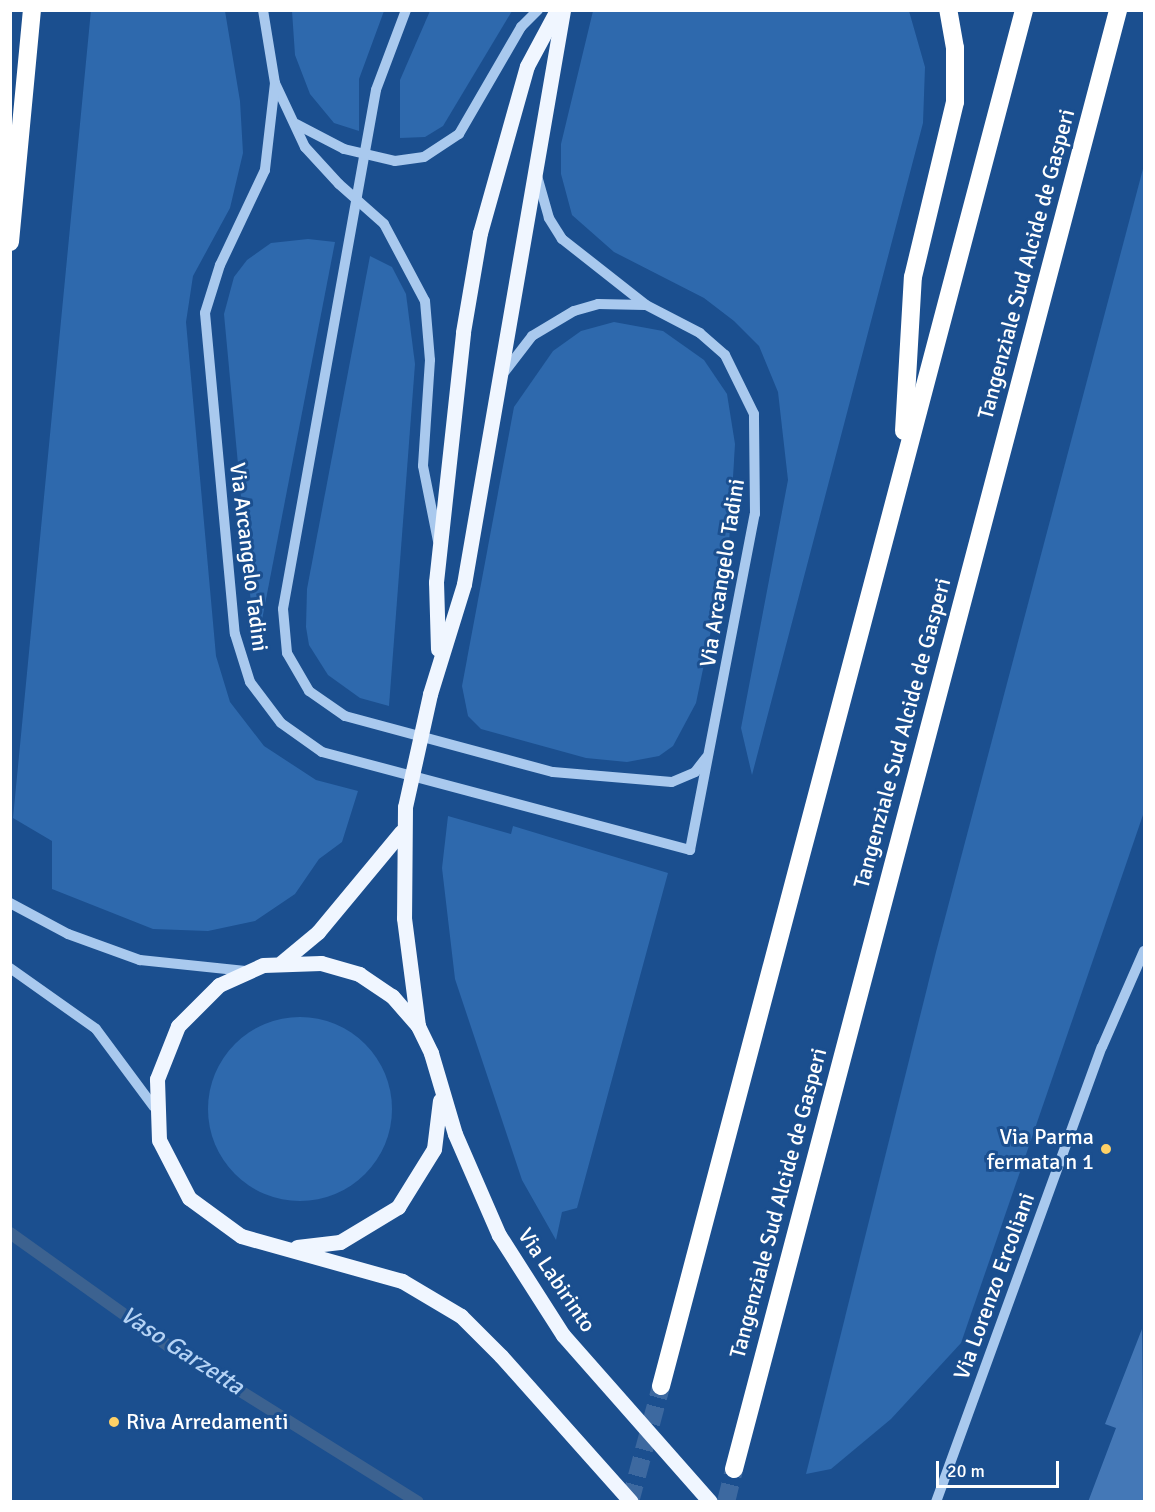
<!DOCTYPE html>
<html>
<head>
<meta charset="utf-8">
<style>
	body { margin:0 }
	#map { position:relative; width:1155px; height:1512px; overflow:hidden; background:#1b4f8f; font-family:Signika,sans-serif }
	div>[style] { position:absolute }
	.green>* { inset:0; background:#2e69ad }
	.round { border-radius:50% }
	.stream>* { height:12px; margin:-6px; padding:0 6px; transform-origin:6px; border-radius:6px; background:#3c6290 }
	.building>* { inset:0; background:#4478b7 }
	.highway-tunnel>* { height:18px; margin-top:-9px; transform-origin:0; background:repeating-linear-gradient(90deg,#3d69a0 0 18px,transparent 0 27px) }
	.minor>* { height:10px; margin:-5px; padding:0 5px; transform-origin:5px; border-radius:5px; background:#a9c9ee }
	.major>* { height:15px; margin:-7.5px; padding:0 7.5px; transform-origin:7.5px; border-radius:7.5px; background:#f0f6ff }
	.highway>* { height:18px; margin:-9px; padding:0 9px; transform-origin:9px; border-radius:9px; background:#fff }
	.minor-bridge>* { height:10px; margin:-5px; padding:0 5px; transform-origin:5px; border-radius:5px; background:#a9c9ee }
	.major-bridge>* { height:15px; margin:-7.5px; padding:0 7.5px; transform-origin:7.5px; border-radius:7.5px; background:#f0f6ff }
	.dots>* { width:16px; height:16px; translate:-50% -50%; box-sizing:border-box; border:3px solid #1b4f8f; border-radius:50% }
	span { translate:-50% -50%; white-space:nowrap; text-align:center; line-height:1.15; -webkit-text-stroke:6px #1b4f8f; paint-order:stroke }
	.street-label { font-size:22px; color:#fff }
	.poi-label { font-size:22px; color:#fff }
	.right { translate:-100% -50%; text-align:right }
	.left { translate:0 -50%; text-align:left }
	.water-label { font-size:24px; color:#b5d3f5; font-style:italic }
	.frame { position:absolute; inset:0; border:12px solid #fff; pointer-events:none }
	.scale { position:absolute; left:936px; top:1461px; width:123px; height:27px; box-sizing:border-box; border:3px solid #fff; border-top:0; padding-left:8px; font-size:18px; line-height:21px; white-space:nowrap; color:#fff; -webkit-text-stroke:4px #1b4f8f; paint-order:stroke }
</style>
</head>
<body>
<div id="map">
	<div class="green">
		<div style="clip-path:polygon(91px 10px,225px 11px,240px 101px,243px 153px,230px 208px,193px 276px,186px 322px,216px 656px,230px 702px,264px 746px,316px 780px,358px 791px,342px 842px,319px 859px,295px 894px,255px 921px,208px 931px,153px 929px,52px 889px,52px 841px,13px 818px)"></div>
		<div style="clip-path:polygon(292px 11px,384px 11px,359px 79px,359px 131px,334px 123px,310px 94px,295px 55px)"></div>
		<div style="clip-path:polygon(430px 11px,512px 11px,443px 126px,425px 137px,400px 138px,400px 80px)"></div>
		<div style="clip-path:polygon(593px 11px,909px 11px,925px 67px,923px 123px,752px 775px,741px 728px,788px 480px,778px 392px,759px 346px,734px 321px,704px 298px,614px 252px,572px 215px,561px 174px,561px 144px)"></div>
		<div style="clip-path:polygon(1144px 165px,1144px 812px,961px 1343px,891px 1419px,831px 1469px,806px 1474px,936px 952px)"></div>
		<div style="clip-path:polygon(308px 239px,335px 242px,261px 625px,253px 625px,224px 314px,234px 277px,247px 260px,271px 243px)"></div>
		<div style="clip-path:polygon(370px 256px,392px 267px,406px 294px,415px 364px,389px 706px,360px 698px,328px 675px,309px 645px,306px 627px,307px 589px)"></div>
		<div style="clip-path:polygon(614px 322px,663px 331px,704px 360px,727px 394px,735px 444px,729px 543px,696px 703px,673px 746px,659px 756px,627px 762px,586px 758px,481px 729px,468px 716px,462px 686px,514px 407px,553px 351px,581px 331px)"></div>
		<div style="clip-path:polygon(448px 816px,511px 834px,513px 826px,668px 873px,577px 1208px,562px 1212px,556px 1240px,522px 1180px,455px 979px,442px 868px)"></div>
		<div class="round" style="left:208px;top:1017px;width:184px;height:184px"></div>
	</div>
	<div class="stream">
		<div style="left:10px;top:1233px;width:196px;rotate:35.5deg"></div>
		<div style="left:170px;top:1347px;width:292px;rotate:32deg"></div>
	</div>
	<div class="building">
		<div style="clip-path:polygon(1142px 1329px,1144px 1502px,1088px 1502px,1116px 1428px,1105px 1424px)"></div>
	</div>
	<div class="highway-tunnel">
		<div style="left:630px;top:1502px;width:120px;rotate:-75deg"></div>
		<div style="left:726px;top:1502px;width:34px;rotate:-76deg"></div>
	</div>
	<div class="minor">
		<div style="left:263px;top:10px;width:74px;rotate:80.7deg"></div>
		<div style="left:275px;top:83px;width:71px;rotate:64.9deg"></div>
		<div style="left:305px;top:147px;width:50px;rotate:47.4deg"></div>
		<div style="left:406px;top:10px;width:85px;rotate:110.6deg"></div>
		<div style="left:376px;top:90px;width:527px;rotate:100.16deg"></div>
		<div style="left:283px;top:609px;width:44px;rotate:84.8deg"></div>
		<div style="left:287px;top:653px;width:44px;rotate:59.9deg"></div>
		<div style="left:309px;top:691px;width:44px;rotate:34.8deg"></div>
		<div style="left:345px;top:716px;width:215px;rotate:15.1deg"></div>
		<div style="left:553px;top:772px;width:119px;rotate:4.8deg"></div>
		<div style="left:672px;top:782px;width:25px;rotate:-23deg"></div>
		<div style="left:695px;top:772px;width:18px;rotate:-52deg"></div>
		<div style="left:275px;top:83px;width:88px;rotate:96.6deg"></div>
		<div style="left:265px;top:170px;width:105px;rotate:115.3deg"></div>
		<div style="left:220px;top:265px;width:50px;rotate:107.4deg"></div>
		<div style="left:205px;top:313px;width:322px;rotate:84.7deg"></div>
		<div style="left:235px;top:634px;width:50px;rotate:72.6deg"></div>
		<div style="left:250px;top:682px;width:51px;rotate:52.9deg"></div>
		<div style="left:281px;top:723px;width:50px;rotate:35.3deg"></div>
		<div style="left:322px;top:752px;width:381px;rotate:14.9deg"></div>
		<div style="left:690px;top:850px;width:342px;rotate:-79.1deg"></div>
		<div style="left:755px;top:514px;width:100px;rotate:-90.6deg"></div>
		<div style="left:754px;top:414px;width:66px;rotate:-116.2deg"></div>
		<div style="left:725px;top:355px;width:33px;rotate:-139deg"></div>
		<div style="left:700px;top:333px;width:61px;rotate:-152.6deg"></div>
		<div style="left:646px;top:305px;width:107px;rotate:-141.8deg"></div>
		<div style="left:562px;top:239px;width:25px;rotate:-122deg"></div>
		<div style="left:549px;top:218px;width:44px;rotate:-105.9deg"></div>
		<div style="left:296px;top:124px;width:54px;rotate:27.5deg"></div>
		<div style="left:395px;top:161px;width:29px;rotate:-8deg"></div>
		<div style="left:424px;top:157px;width:42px;rotate:-33.3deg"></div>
		<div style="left:459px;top:134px;width:124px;rotate:-59.9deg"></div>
		<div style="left:521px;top:27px;width:24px;rotate:-45deg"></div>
		<div style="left:384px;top:224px;width:87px;rotate:62deg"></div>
		<div style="left:425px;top:301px;width:59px;rotate:85.2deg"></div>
		<div style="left:430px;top:360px;width:106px;rotate:93.8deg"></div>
		<div style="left:423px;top:466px;width:76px;rotate:78.7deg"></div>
		<div style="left:502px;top:375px;width:49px;rotate:-52.4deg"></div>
		<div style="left:532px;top:336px;width:49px;rotate:-30.8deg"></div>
		<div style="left:574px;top:311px;width:25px;rotate:-16deg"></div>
		<div style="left:598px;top:304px;width:47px;rotate:1.2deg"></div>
		<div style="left:10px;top:903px;width:66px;rotate:28.1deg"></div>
		<div style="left:68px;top:934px;width:77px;rotate:19.9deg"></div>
		<div style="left:140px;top:960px;width:106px;rotate:6deg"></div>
		<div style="left:10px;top:968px;width:105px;rotate:35.3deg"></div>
		<div style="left:96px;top:1029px;width:97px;rotate:53.4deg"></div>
		<div style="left:936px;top:1502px;width:484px;rotate:-70deg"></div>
		<div style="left:1102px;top:1047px;width:105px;rotate:-66.4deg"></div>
	</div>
	<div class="major">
		<div style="left:438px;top:649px;width:67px;rotate:-91.7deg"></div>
		<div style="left:436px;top:582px;width:251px;rotate:-83.8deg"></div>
		<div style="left:463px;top:332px;width:100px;rotate:-80.3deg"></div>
		<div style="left:480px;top:233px;width:173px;rotate:-74.3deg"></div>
		<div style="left:527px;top:66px;width:64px;rotate:-61.8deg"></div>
		<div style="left:430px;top:694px;width:115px;rotate:-72.8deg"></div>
		<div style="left:464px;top:584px;width:582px;rotate:-80.21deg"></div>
		<div style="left:405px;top:807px;width:111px;rotate:90.5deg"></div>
		<div style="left:404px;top:918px;width:109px;rotate:82.6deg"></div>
		<div style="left:282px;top:962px;width:47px;rotate:-39.8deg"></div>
		<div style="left:318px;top:932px;width:130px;rotate:-50.3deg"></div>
		<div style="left:297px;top:1247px;width:43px;rotate:-6.6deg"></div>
		<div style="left:340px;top:1242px;width:68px;rotate:-31.1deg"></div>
		<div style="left:398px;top:1207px;width:68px;rotate:-58.2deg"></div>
		<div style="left:434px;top:1149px;width:49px;rotate:-83deg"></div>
		<div style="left:501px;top:1356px;width:57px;rotate:-135deg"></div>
		<div style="left:461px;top:1316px;width:69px;rotate:-149.3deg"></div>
		<div style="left:402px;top:1281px;width:167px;rotate:-164.4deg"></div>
		<div style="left:241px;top:1236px;width:64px;rotate:-143.8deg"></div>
		<div style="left:189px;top:1198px;width:65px;rotate:-117.3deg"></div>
		<div style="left:159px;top:1140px;width:61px;rotate:-91.9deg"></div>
		<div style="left:157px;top:1079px;width:57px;rotate:-68.4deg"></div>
		<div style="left:178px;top:1026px;width:58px;rotate:-45deg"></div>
		<div style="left:219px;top:985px;width:48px;rotate:-24.4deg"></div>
		<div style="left:263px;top:965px;width:58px;rotate:-2deg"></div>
		<div style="left:321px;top:963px;width:40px;rotate:16deg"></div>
		<div style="left:359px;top:974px;width:40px;rotate:34deg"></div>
		<div style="left:392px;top:996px;width:40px;rotate:49deg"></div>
		<div style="left:418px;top:1026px;width:30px;rotate:64deg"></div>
		<div style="left:431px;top:1053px;width:84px;rotate:73.5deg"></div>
		<div style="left:455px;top:1134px;width:110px;rotate:66.5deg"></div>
		<div style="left:499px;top:1235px;width:119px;rotate:57.4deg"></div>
	</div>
	<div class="highway">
		<div style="left:10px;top:242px;width:233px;rotate:-84.6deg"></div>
		<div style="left:904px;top:431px;width:154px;rotate:-86.7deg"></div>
		<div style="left:913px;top:277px;width:180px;rotate:-76.5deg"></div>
		<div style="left:955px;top:102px;width:54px;rotate:-90deg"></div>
		<div style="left:955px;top:48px;width:39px;rotate:-100deg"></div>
		<div style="left:661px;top:1386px;width:1423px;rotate:-75.22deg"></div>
		<div style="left:734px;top:1469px;width:1509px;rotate:-75.25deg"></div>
	</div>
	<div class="minor-bridge">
		<div style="left:344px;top:149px;width:52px;rotate:13.2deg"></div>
		<div style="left:339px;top:184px;width:60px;rotate:41.6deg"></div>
	</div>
	<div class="major-bridge">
		<div style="left:405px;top:807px;width:116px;rotate:-77.5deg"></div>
		<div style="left:563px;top:1335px;width:222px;rotate:48.6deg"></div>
		<div style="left:501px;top:1356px;width:195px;rotate:48.3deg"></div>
	</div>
	<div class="dots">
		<div style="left:1106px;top:1149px;background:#ffd166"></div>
		<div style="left:114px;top:1422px;background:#ffd166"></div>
	</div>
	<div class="street-label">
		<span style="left:1026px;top:264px;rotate:-75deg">Tangenziale Sud Alcide de Gasperi</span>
		<span style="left:249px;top:557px;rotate:83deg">Via Arcangelo Tadini</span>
		<span style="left:722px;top:573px;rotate:-81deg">Via Arcangelo Tadini</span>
		<span style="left:902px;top:733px;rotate:-75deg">Tangenziale Sud Alcide de Gasperi</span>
		<span style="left:778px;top:1203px;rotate:-75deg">Tangenziale Sud Alcide de Gasperi</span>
		<span style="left:557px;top:1280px;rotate:56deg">Via Labirinto</span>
		<span style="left:994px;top:1286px;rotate:-70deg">Via Lorenzo Ercoliani</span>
	</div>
	<div class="poi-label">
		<span class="right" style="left:1094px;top:1149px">Via Parma<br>fermata n 1</span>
		<span class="left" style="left:126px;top:1422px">Riva Arredamenti</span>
	</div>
	<div class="water-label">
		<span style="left:182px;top:1351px;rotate:33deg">Vaso Garzetta</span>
	</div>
	<div class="frame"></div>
	<div class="scale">20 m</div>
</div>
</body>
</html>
